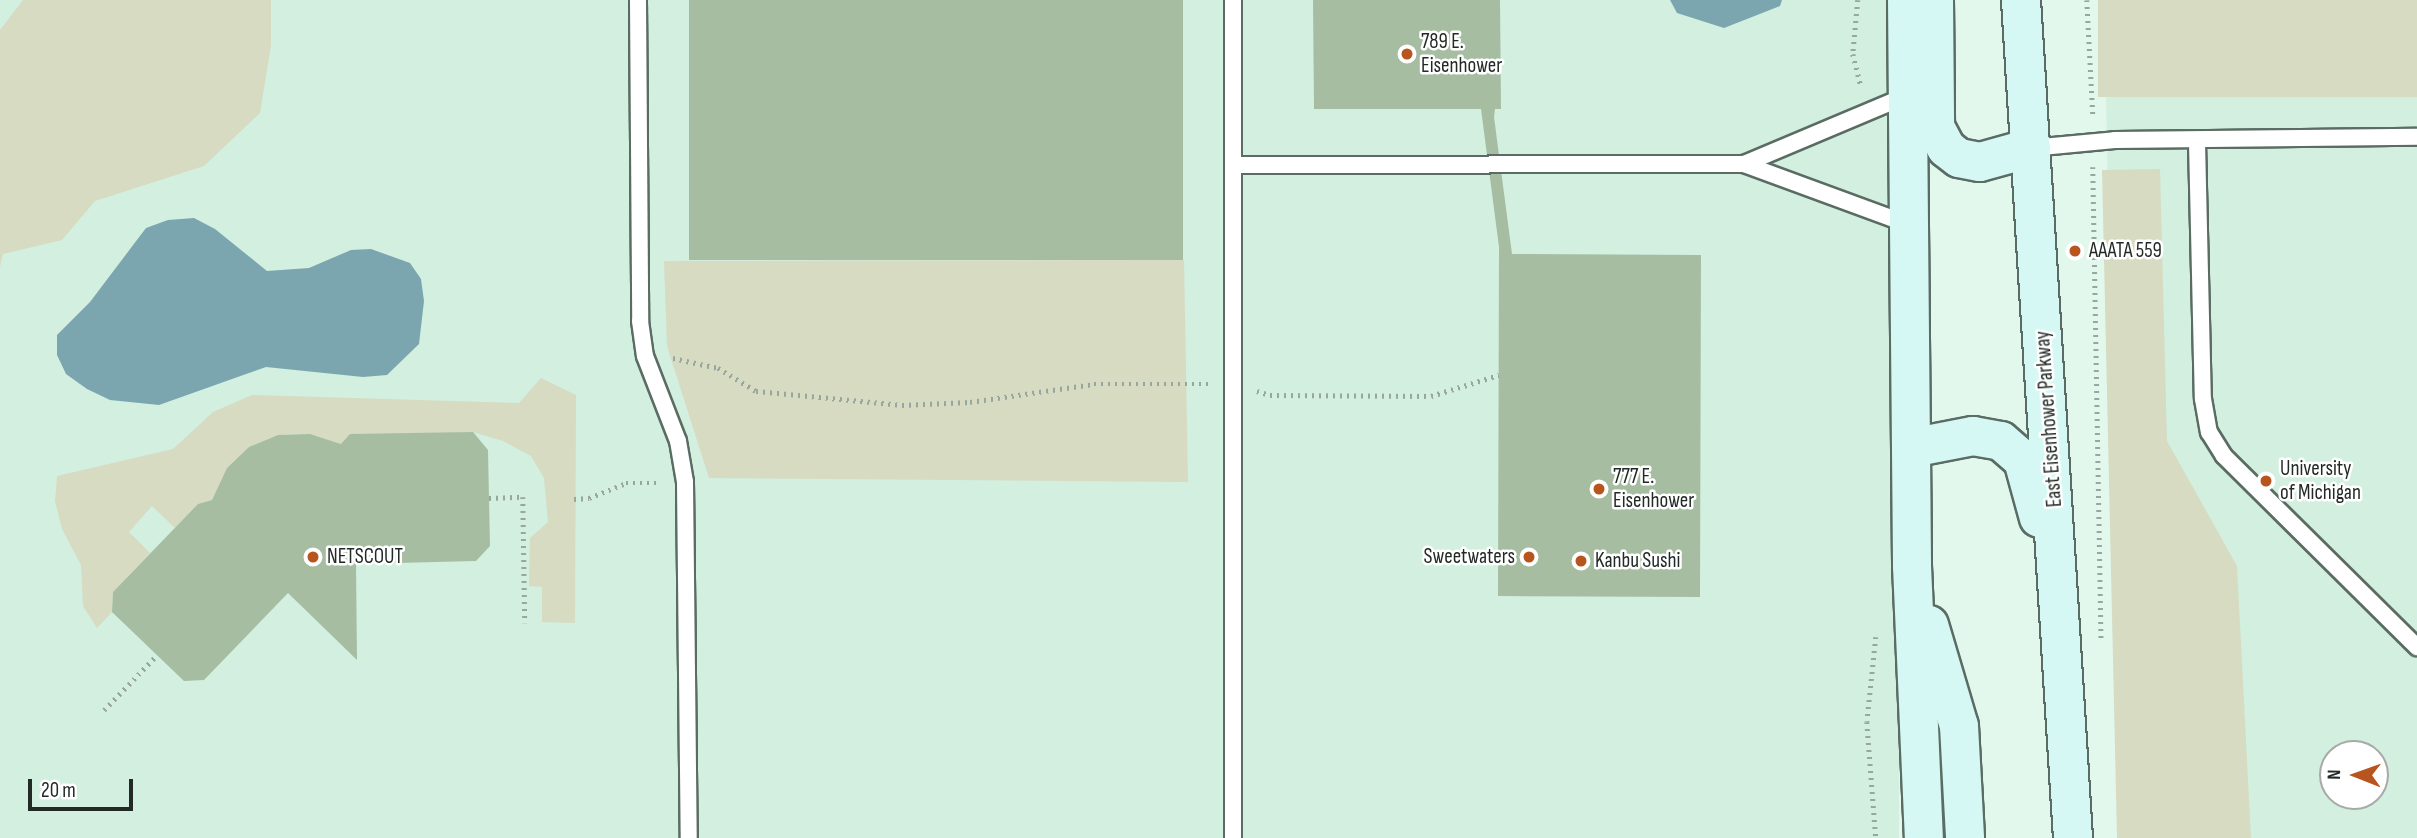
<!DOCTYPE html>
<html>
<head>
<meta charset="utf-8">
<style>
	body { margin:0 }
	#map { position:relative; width:2417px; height:838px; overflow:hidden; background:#e3f8ed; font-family:"Sofia Sans Condensed",sans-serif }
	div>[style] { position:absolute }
	.built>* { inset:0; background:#d2efe0; transform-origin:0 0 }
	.green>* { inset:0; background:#d6dbc1; transform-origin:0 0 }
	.water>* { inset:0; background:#7ca6af }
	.building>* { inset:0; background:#a6bda1; transform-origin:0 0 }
	.path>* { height:4.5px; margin-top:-2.25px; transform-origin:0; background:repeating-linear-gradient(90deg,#97a69e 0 2px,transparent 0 7px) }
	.roads { filter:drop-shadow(2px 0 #5a6c63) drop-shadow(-2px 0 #5a6c63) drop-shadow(0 2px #5a6c63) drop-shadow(0 -2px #5a6c63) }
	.lane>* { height:16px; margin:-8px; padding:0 8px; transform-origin:8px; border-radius:8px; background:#fff }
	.secondary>* { height:38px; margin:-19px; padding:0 19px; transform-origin:19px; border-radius:19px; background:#d5f8f5 }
	.dots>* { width:19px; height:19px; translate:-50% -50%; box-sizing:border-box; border:4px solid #fff; border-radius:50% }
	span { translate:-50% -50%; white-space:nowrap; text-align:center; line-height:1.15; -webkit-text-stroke:5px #fff; paint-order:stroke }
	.poi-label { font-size:21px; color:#222a26 }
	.left { translate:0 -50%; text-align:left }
	.right { translate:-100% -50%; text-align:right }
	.street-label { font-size:21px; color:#222a26 }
	.north { position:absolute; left:2319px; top:740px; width:70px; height:70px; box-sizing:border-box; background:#fff; border:2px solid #a7aaa8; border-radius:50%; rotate:271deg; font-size:19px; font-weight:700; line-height:28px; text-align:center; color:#222a26 }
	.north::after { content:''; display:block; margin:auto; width:24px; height:32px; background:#b8551f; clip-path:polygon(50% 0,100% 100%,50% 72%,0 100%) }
	.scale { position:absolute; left:28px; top:779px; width:105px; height:32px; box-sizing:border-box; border:4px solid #222a26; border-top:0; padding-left:9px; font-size:21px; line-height:24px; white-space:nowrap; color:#222a26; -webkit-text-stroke:5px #fff; paint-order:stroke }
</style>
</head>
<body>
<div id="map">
	<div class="built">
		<div style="left:0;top:0;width:1899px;height:838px"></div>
		<div style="clip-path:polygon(evenodd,2104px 0,2417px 0,2417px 838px,2121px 838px,2104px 0,2333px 754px,2375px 754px,2375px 796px,2333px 796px,2333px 754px)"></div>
	</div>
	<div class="green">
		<div style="clip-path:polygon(23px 0,271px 0,271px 45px,260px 113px,204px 166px,95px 201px,62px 240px,3px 254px,0 267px,0 30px)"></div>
		<div style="left:2098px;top:0;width:319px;height:97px"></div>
		<div style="clip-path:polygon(2160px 169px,2167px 441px,2237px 566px,2251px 838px,2117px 838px,2102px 170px)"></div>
		<div style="clip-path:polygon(1184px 260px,1188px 482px,709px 478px,667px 346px,664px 261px)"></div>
		<div style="clip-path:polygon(541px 378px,576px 395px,575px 623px,542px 622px,542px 587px,529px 586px,530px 538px,548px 522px,544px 478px,531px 456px,503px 441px,473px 432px,341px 444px,310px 434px,278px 435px,249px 447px,227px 468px,212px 500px,198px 504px,175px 528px,152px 506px,129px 532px,150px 553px,113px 592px,112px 612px,97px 628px,83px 606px,81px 565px,62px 529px,55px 501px,57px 476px,173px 449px,213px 412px,252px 395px,519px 403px)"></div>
	</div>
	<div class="water">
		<div style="clip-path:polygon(1670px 0,1782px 0,1780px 6px,1724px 28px,1677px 13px)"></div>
		<div style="clip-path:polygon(194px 218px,215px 229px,267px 271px,309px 268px,351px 250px,371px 249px,410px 263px,421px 279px,424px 301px,419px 344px,387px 375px,363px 377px,266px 367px,159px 405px,110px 400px,87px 389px,66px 374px,57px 355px,57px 335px,90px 302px,146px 228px,168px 220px)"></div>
	</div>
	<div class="building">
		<div style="left:689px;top:0;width:494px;height:260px"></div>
		<div style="clip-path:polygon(1313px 0,1500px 0,1501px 109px,1495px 109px,1494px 117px,1512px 254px,1701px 255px,1700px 597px,1498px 596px,1499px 247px,1481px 109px,1314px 109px)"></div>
		<div style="clip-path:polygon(473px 432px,488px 450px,490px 546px,476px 561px,356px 564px,357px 660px,288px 593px,204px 680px,184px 681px,112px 612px,113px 592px,198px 504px,212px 500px,227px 468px,249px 447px,278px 435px,310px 434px,341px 444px,350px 434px)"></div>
	</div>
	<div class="path">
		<div style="left:1858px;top:0;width:54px;rotate:95.3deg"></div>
		<div style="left:1853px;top:54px;width:34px;rotate:76deg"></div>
		<div style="left:2087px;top:0;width:116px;rotate:87deg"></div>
		<div style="left:2093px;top:167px;width:471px;rotate:89deg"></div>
		<div style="left:673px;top:358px;width:46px;rotate:12.5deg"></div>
		<div style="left:718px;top:368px;width:44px;rotate:31.2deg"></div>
		<div style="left:756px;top:391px;width:147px;rotate:5.5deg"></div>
		<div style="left:902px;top:405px;width:68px;rotate:-2.5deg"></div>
		<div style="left:970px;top:402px;width:125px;rotate:-8.3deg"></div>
		<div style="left:1094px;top:384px;width:114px"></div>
		<div style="left:1257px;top:391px;width:14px;rotate:17deg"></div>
		<div style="left:1270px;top:395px;width:161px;rotate:0.4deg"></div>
		<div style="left:1431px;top:396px;width:71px;rotate:-17.2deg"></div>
		<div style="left:489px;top:498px;width:34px;rotate:-2deg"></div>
		<div style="left:523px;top:497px;width:126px;rotate:89.1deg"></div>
		<div style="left:574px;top:499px;width:15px;rotate:-4deg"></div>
		<div style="left:589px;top:498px;width:40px;rotate:-22deg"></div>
		<div style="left:626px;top:483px;width:34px"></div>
		<div style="left:1876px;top:637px;width:85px;rotate:96deg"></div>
		<div style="left:1867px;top:722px;width:116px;rotate:85.6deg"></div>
		<div style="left:104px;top:710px;width:76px;rotate:-46.1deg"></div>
	</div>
	<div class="roads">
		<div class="lane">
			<div style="left:638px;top:0;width:321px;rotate:89.6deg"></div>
			<div style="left:640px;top:321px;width:35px;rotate:82deg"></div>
			<div style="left:645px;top:356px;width:91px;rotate:68.8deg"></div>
			<div style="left:678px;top:441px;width:42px;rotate:80.3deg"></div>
			<div style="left:685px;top:482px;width:356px;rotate:89.4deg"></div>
			<div style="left:2197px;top:142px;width:257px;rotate:88.7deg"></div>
			<div style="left:2203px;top:399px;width:34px;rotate:80deg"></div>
			<div style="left:2209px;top:432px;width:28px;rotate:58deg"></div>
			<div style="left:2224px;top:456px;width:272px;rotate:44.7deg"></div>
			<div style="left:2031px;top:148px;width:84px;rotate:-5.4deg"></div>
			<div style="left:2115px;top:140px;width:302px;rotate:-0.6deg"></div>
			<div style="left:1744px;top:164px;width:176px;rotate:-22.8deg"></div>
			<div style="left:1233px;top:165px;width:511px;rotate:-0.11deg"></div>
			<div style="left:1744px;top:164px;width:174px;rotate:20.2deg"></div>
			<div style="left:1233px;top:838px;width:838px;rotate:-90deg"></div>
		</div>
		<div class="secondary">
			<div style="left:1907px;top:0;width:566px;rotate:89.49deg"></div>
			<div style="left:1912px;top:566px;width:272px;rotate:87.5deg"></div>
			<div style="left:1934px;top:0;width:127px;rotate:89.5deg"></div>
			<div style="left:1935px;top:127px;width:24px;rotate:62deg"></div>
			<div style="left:1946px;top:148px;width:16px;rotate:38deg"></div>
			<div style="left:1959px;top:158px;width:21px;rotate:11deg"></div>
			<div style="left:1980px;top:162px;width:53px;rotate:-15.4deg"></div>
			<div style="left:2021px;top:0;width:840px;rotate:86.45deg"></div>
			<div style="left:1911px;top:448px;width:63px;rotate:-11deg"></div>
			<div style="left:1973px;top:436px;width:28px;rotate:10deg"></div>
			<div style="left:2001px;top:441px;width:29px;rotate:41deg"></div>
			<div style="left:2023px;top:460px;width:60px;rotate:74.6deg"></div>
			<div style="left:1929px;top:625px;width:105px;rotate:73.5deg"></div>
			<div style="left:1959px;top:726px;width:112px;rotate:86.9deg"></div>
		</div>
	</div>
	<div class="dots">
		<div style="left:1407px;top:54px;background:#b8551f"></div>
		<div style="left:2075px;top:251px;background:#b8551f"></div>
		<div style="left:2266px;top:481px;background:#b8551f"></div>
		<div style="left:1599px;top:489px;background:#b8551f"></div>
		<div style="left:313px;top:557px;background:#b8551f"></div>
		<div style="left:1529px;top:557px;background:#b8551f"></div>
		<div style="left:1581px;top:561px;background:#b8551f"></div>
	</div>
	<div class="poi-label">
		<span class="left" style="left:1421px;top:54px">789 E.<br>Eisenhower</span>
		<span class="left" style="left:2089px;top:251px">AAATA 559</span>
		<span class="left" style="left:2280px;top:481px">University<br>of Michigan</span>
		<span class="left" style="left:1613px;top:489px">777 E.<br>Eisenhower</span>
		<span class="left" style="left:327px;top:557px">NETSCOUT</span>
		<span class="right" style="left:1515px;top:557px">Sweetwaters</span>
		<span class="left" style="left:1595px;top:561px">Kanbu Sushi</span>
	</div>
	<div class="street-label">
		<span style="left:2049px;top:419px;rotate:-94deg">East Eisenhower Parkway</span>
	</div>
	<div class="north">N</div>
	<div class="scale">20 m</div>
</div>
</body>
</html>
